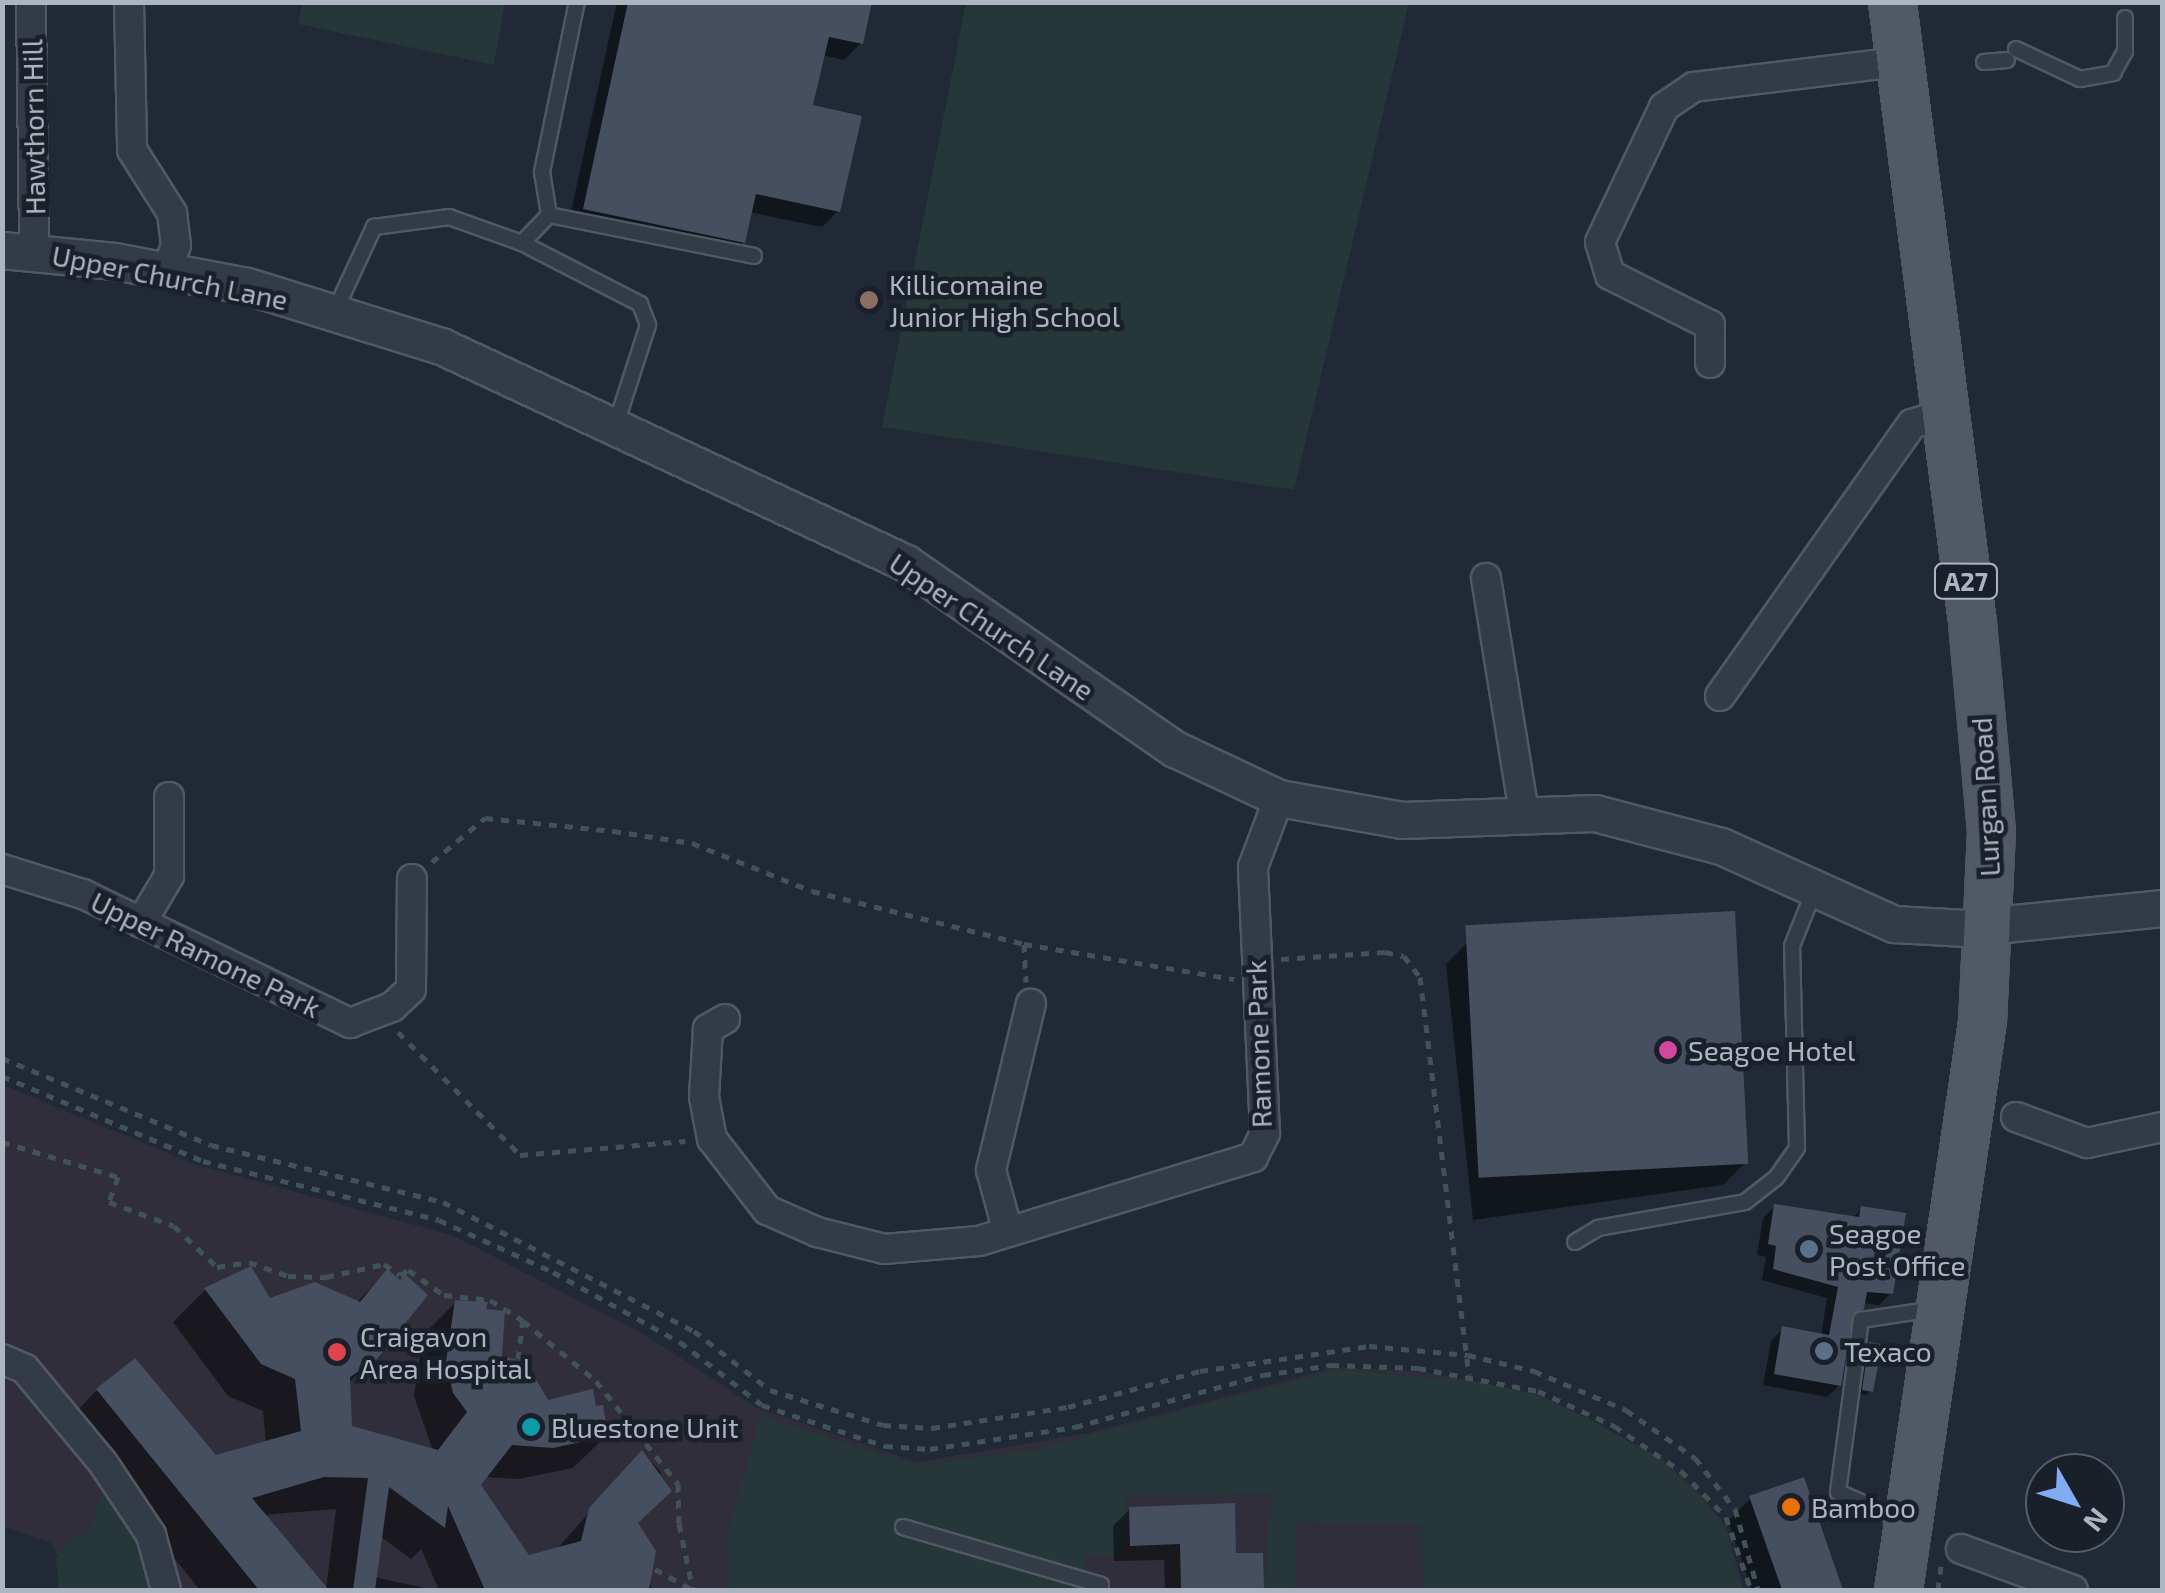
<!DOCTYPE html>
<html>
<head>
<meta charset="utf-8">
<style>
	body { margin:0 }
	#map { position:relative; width:2165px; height:1593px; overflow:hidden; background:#202935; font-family:"Exo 2",sans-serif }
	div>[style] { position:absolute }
	.medical>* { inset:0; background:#302e3a }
	.green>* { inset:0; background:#253738 }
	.shadow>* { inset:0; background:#0007 }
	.building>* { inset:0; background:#464f5f; transform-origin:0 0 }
	.path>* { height:5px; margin-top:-2.5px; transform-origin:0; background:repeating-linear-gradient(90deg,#415356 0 8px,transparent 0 16px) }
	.roads { filter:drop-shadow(2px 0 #515864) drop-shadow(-2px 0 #515864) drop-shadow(0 2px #515864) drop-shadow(0 -2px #515864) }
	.service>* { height:14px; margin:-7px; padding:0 7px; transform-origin:7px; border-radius:7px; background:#333b46 }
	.minor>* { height:28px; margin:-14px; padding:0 14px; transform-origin:14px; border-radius:14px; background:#333b46 }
	.tertiary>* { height:35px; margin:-17.5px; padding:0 17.5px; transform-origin:17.5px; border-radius:17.5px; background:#333b46 }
	.primary>* { height:45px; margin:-22.5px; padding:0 22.5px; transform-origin:22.5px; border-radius:22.5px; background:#515966 }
	.dots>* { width:28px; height:28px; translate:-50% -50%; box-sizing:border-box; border:5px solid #19202a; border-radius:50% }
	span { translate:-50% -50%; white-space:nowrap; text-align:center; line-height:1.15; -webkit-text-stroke:9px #19202a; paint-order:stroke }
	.shield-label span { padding:2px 8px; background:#19202a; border:2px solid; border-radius:8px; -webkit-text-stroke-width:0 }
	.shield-label { font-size:25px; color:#adb5c3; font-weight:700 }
	.street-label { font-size:28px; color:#adb5c3 }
	.poi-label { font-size:28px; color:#adb5c3 }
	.left { translate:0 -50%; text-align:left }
	.frame { position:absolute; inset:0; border:5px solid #adb5c3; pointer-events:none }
	.north { position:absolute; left:2025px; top:1453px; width:100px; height:100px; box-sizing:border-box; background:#19202a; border:2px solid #545c67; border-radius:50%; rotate:129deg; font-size:28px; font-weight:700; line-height:40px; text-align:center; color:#adb5c3 }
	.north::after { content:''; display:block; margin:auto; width:35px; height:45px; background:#82abf3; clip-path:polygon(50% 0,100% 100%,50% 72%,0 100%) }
</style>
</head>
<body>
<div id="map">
	<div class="medical">
		<div style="clip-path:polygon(3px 1085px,194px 1164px,454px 1236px,647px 1336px,757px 1408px,917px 1462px,1089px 1433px,1334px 1368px,1424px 1372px,1538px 1394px,1660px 1457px,1700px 1494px,1726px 1526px,1744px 1590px,68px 1590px,53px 1544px,3px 1526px)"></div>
	</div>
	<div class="green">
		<div style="clip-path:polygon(302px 3px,302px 2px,505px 3px,494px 65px,298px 24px)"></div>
		<div style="clip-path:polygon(966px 3px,1409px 3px,1294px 490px,882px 427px)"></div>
		<div style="clip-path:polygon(1337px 1370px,1481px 1382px,1535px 1395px,1590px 1419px,1658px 1458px,1698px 1496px,1724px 1526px,1742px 1590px,1423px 1590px,1422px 1524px,1296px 1522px,1295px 1590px,1264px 1590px,1272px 1494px,1126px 1496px,1123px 1555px,1084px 1556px,1083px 1590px,729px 1590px,727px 1533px,761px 1416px,916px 1465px,1035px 1450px)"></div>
		<div style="clip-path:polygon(104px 1490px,123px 1506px,143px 1549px,151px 1590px,59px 1590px,56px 1559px,77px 1533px,86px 1536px)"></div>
	</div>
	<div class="shadow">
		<div style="clip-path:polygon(617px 2px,870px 2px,861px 43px,844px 60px,822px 55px,810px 107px,838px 211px,822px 227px,749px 212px,743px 242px,726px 259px,568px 225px)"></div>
		<div style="clip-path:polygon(1468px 942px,1745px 1163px,1723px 1185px,1473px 1220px,1446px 964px)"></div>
		<div style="clip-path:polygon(1775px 1206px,1852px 1218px,1862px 1209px,1891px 1293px,1879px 1305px,1863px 1303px,1849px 1320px,1839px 1385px,1827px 1397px,1763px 1385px,1771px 1341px,1783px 1329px,1821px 1336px,1827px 1298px,1762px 1280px,1766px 1257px,1757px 1255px,1763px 1218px)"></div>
		<div style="clip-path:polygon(250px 1269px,269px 1301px,356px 1303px,387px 1272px,375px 1357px,348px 1384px,350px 1427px,433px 1451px,414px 1396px,423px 1335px,456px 1302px,483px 1311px,499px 1358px,547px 1402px,606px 1436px,573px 1468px,519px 1479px,484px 1477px,478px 1485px,528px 1558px,555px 1551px,642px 1453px,661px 1472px,635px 1524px,652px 1590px,439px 1590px,421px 1549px,411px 1559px,380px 1536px,374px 1577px,434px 1590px,326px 1590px,336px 1509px,262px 1515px,326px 1590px,200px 1590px,65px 1423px,97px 1390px,215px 1458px,266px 1443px,263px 1411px,228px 1396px,173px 1322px,205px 1290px)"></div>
		<div style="clip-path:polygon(1870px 1345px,1871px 1390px,1866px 1395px,1859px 1394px)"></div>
		<div style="clip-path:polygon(1803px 1481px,1840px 1590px,1752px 1590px,1728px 1521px,1751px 1498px)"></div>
		<div style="clip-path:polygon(1130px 1509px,1234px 1556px,1260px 1555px,1261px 1590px,1165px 1590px,1164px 1560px,1114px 1561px,1113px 1526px)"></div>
	</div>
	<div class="building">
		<div style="clip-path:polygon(628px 2px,872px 2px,863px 44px,829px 37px,813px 105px,862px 116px,840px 212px,756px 194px,745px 243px,583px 209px)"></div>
		<div style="left:1735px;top:911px;width:253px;height:270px;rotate:87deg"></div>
		<div style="clip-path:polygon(1774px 1204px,1859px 1217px,1861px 1206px,1906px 1213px,1893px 1294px,1867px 1292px,1864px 1309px,1853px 1314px,1841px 1386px,1774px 1374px,1782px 1326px,1829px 1335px,1838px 1287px,1773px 1269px,1776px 1246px,1768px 1244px)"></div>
		<div style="clip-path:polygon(251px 1266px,270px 1298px,315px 1282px,360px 1302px,387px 1269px,400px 1280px,405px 1274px,428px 1295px,377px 1359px,350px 1377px,352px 1426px,438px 1450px,467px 1412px,453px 1393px,446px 1362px,455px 1300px,488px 1302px,486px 1309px,505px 1311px,502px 1356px,526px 1362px,548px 1400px,593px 1389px,596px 1406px,603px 1405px,608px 1436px,553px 1448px,512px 1445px,481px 1485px,529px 1555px,581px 1541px,589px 1508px,642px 1450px,672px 1491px,638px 1523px,656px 1551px,649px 1590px,485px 1590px,448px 1506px,445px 1528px,389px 1487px,375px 1590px,353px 1590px,368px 1478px,324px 1477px,252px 1498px,329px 1590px,259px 1590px,96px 1389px,135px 1358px,216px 1455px,301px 1431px,295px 1379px,261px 1364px,204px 1288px)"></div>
		<div style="clip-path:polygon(1869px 1342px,1882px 1344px,1873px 1392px,1862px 1390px)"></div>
		<div style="clip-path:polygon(1804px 1477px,1843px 1590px,1782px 1590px,1749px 1496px)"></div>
		<div style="clip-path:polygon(1235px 1503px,1236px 1553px,1263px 1553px,1264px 1590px,1181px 1590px,1180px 1544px,1130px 1546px,1129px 1507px)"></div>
	</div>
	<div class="path">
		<div style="left:432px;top:862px;width:69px;rotate:-39.7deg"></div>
		<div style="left:485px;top:818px;width:129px;rotate:5.8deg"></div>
		<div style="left:613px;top:831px;width:80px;rotate:8.6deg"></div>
		<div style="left:692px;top:843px;width:129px;rotate:21.8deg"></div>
		<div style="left:812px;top:891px;width:219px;rotate:14deg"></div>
		<div style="left:1024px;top:944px;width:213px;rotate:9.5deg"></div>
		<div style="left:1024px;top:944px;width:38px;rotate:87deg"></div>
		<div style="left:1281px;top:959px;width:104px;rotate:-3.9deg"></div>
		<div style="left:1385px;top:952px;width:19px;rotate:12deg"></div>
		<div style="left:1404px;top:956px;width:26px;rotate:53deg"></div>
		<div style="left:1420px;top:977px;width:401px;rotate:83deg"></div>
		<div style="left:398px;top:1032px;width:173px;rotate:45.2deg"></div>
		<div style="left:520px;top:1155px;width:166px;rotate:-4.8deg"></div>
		<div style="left:2px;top:1058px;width:226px;rotate:22.6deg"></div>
		<div style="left:211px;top:1145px;width:239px;rotate:13.8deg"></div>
		<div style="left:443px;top:1202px;width:282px;rotate:27.2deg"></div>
		<div style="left:694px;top:1331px;width:96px;rotate:37.8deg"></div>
		<div style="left:770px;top:1390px;width:118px;rotate:17.2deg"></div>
		<div style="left:883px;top:1425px;width:49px;rotate:3.5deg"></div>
		<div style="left:932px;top:1428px;width:138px;rotate:-8.8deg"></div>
		<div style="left:1068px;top:1407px;width:137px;rotate:-15.3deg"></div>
		<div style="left:1200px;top:1371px;width:171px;rotate:-8.4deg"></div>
		<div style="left:1369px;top:1346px;width:99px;rotate:5.2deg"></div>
		<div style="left:1468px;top:1355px;width:68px;rotate:13.6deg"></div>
		<div style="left:1534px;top:1371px;width:100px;rotate:23deg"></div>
		<div style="left:1626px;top:1410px;width:84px;rotate:34.8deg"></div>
		<div style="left:1695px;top:1458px;width:65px;rotate:51.9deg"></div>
		<div style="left:1735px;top:1509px;width:84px;rotate:74.1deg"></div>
		<div style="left:2px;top:1076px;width:218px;rotate:22.9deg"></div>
		<div style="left:203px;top:1161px;width:243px;rotate:14deg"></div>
		<div style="left:439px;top:1220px;width:125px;rotate:24.5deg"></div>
		<div style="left:553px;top:1272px;width:145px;rotate:28.9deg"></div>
		<div style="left:680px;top:1342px;width:103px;rotate:37.5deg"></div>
		<div style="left:762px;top:1405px;width:130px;rotate:18.4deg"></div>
		<div style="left:885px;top:1446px;width:45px;rotate:3.8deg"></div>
		<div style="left:930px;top:1449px;width:147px;rotate:-8.6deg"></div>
		<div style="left:1075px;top:1427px;width:195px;rotate:-15.5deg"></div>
		<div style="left:1263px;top:1375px;width:69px;rotate:-8.4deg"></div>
		<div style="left:1331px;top:1365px;width:87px;rotate:2deg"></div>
		<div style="left:1418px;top:1368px;width:122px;rotate:10.9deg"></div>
		<div style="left:1538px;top:1391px;width:84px;rotate:24.7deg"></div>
		<div style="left:1614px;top:1426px;width:81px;rotate:33.9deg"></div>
		<div style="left:1681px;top:1471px;width:64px;rotate:45.6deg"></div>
		<div style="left:1726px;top:1517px;width:77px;rotate:71.1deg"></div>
		<div style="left:2px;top:1142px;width:121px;rotate:16.8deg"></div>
		<div style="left:118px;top:1177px;width:27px;rotate:110deg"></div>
		<div style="left:109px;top:1202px;width:69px;rotate:20.3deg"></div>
		<div style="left:174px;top:1226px;width:59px;rotate:43.6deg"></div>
		<div style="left:217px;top:1267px;width:32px;rotate:-9deg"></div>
		<div style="left:249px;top:1262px;width:41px;rotate:19.7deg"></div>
		<div style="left:288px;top:1276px;width:38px;rotate:2deg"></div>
		<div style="left:326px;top:1277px;width:59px;rotate:-12.6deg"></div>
		<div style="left:384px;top:1264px;width:19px;rotate:35deg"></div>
		<div style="left:400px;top:1275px;width:9px;rotate:-32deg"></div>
		<div style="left:408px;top:1270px;width:44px;rotate:34.8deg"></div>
		<div style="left:444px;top:1295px;width:46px;rotate:6.2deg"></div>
		<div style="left:490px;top:1300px;width:39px;rotate:32deg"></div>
		<div style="left:523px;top:1321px;width:94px;rotate:39.4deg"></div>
		<div style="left:596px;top:1381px;width:132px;rotate:51.5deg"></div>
		<div style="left:678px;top:1484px;width:40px;rotate:88.6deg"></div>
		<div style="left:679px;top:1524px;width:67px;rotate:78deg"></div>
		<div style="left:518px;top:1359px;width:38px;rotate:-83deg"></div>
		<div style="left:655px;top:1569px;width:43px;rotate:28.9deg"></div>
		<div style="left:1938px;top:1590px;width:26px;rotate:-83deg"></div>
	</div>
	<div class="roads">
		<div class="service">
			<div style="left:2016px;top:49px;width:71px;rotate:25.1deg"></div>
			<div style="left:2080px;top:79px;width:34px;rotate:-10deg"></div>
			<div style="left:2113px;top:73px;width:25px;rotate:-61deg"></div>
			<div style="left:2125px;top:51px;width:33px;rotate:-90deg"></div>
			<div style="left:1984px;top:62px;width:23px;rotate:-5deg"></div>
			<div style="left:549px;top:215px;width:209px;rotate:11.3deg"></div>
			<div style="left:522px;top:243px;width:39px;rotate:-46deg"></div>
			<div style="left:549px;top:215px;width:44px;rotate:-99.2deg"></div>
			<div style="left:542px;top:172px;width:174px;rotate:-78.4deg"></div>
			<div style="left:335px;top:311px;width:93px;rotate:-65.1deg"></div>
			<div style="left:374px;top:227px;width:76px;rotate:-7.6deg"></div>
			<div style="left:449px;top:217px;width:77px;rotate:19.6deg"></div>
			<div style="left:522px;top:243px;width:133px;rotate:27.3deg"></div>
			<div style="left:640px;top:304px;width:22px;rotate:69deg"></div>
			<div style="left:648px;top:325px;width:104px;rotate:107.9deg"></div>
			<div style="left:1575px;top:1242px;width:27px;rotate:-31deg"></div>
			<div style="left:1598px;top:1228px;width:149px;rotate:-10deg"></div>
			<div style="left:1745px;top:1202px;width:39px;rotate:-38deg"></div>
			<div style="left:1776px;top:1178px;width:37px;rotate:-55deg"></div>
			<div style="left:1797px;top:1148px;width:202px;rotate:-91.4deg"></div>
			<div style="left:1792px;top:946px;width:59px;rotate:-68.2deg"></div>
			<div style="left:1902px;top:1520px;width:70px;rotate:-156.4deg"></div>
			<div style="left:1838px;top:1492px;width:174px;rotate:-82.4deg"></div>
			<div style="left:1861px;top:1320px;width:75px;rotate:-8.5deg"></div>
			<div style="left:903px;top:1527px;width:206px;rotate:16.3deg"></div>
			<div style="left:1101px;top:1585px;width:5px;rotate:90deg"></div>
		</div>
		<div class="minor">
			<div style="left:31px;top:2px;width:250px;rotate:89.3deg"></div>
			<div style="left:129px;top:2px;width:148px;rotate:88.8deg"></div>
			<div style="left:132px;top:150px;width:75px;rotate:57.6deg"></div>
			<div style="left:172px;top:213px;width:32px;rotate:83deg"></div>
			<div style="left:176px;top:245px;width:28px;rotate:109deg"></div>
			<div style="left:1710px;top:363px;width:38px;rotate:-90deg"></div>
			<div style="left:1710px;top:325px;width:112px;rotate:-153.4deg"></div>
			<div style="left:1610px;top:275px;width:34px;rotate:-107deg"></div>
			<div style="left:1600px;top:242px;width:149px;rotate:-64.6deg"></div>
			<div style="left:1664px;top:107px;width:36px;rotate:-34deg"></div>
			<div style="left:1694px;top:87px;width:207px;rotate:-7deg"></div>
			<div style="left:1486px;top:578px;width:237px;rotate:80.8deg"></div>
			<div style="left:1720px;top:696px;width:333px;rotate:-54.8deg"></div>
			<div style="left:1912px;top:424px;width:35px;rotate:-18deg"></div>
			<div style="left:2px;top:869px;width:85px;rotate:17.2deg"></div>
			<div style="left:83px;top:894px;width:297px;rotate:25.8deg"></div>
			<div style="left:350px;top:1023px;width:45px;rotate:-20.9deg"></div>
			<div style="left:392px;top:1007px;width:26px;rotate:-43deg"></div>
			<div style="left:411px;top:989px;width:110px;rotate:-89.5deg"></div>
			<div style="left:141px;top:923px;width:55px;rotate:-59.2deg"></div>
			<div style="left:169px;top:876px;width:79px;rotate:-90deg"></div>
			<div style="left:725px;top:1019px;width:20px;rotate:150deg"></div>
			<div style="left:708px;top:1029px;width:68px;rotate:93.4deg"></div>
			<div style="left:704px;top:1097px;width:43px;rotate:79.2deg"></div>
			<div style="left:712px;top:1139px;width:90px;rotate:52.2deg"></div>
			<div style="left:767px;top:1210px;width:55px;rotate:23.7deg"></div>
			<div style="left:817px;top:1232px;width:69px;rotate:14.2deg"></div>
			<div style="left:884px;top:1249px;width:95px;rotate:-4.8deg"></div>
			<div style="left:979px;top:1241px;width:287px;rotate:-17deg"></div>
			<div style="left:1253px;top:1157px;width:27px;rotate:-63deg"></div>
			<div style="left:1265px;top:1133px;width:266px;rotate:-92.6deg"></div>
			<div style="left:1253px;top:867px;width:74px;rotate:-69.4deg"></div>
			<div style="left:2016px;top:1117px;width:76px;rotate:20.1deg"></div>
			<div style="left:2087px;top:1143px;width:77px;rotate:-12deg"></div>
			<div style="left:1008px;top:1232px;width:64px;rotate:-105.3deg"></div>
			<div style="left:991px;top:1170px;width:171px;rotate:-76.5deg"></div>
			<div style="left:2px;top:1359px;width:25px;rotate:23deg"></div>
			<div style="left:25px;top:1369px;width:122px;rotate:50.3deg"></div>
			<div style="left:103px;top:1463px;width:87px;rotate:56.3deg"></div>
			<div style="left:151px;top:1535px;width:57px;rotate:74.7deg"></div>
			<div style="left:1961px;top:1549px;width:119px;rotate:20.1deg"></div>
		</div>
		<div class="tertiary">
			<div style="left:2px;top:250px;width:113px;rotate:5.6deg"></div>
			<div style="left:114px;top:261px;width:135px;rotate:10.6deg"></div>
			<div style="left:247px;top:286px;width:203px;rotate:17.2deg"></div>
			<div style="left:441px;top:346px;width:513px;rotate:25.02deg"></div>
			<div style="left:906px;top:563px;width:327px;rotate:34.7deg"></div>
			<div style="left:1175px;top:749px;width:115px;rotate:25.2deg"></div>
			<div style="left:1279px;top:798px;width:125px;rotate:10.1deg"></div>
			<div style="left:1402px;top:820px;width:193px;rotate:-2.1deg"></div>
			<div style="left:1595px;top:813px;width:130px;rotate:14.7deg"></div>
			<div style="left:1721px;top:846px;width:190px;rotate:24.3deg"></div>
			<div style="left:1894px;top:924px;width:72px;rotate:3.2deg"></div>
			<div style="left:1966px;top:928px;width:197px;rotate:-5.8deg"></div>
		</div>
		<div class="primary">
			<div style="left:1892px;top:2px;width:625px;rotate:82.65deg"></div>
			<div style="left:1972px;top:622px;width:210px;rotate:84.8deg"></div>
			<div style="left:1991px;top:831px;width:190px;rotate:92.7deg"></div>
			<div style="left:1982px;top:1021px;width:575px;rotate:98.4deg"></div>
		</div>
	</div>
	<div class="dots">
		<div style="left:869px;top:300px;background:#8d6e63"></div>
		<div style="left:1668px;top:1050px;background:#d1479c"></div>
		<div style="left:1809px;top:1249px;background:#5c6f8a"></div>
		<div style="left:1824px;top:1351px;background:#5c6f8a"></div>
		<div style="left:337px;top:1352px;background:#e0444e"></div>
		<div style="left:531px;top:1427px;background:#0f9aa8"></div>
		<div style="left:1791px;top:1507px;background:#e8710a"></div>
	</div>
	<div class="shield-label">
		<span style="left:1966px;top:581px">A27</span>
	</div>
	<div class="street-label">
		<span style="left:33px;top:127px;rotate:-91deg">Hawthorn Hill</span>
		<span style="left:170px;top:277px;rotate:11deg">Upper Church Lane</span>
		<span style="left:992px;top:626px;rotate:34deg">Upper Church Lane</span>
		<span style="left:1985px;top:797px;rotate:-93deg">Lurgan Road</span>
		<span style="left:206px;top:954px;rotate:26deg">Upper Ramone Park</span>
		<span style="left:1258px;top:1044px;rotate:-92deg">Ramone Park</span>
	</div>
	<div class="poi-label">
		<span class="left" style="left:889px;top:300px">Killicomaine<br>Junior High School</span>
		<span class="left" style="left:1688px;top:1050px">Seagoe Hotel</span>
		<span class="left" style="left:1829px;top:1249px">Seagoe<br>Post Office</span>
		<span class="left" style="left:360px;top:1352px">Craigavon<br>Area Hospital</span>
		<span class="left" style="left:1844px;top:1351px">Texaco</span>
		<span class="left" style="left:551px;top:1427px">Bluestone Unit</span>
		<span class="left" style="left:1811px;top:1507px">Bamboo</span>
	</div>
	<div class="frame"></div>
	<div class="north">N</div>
</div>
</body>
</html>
